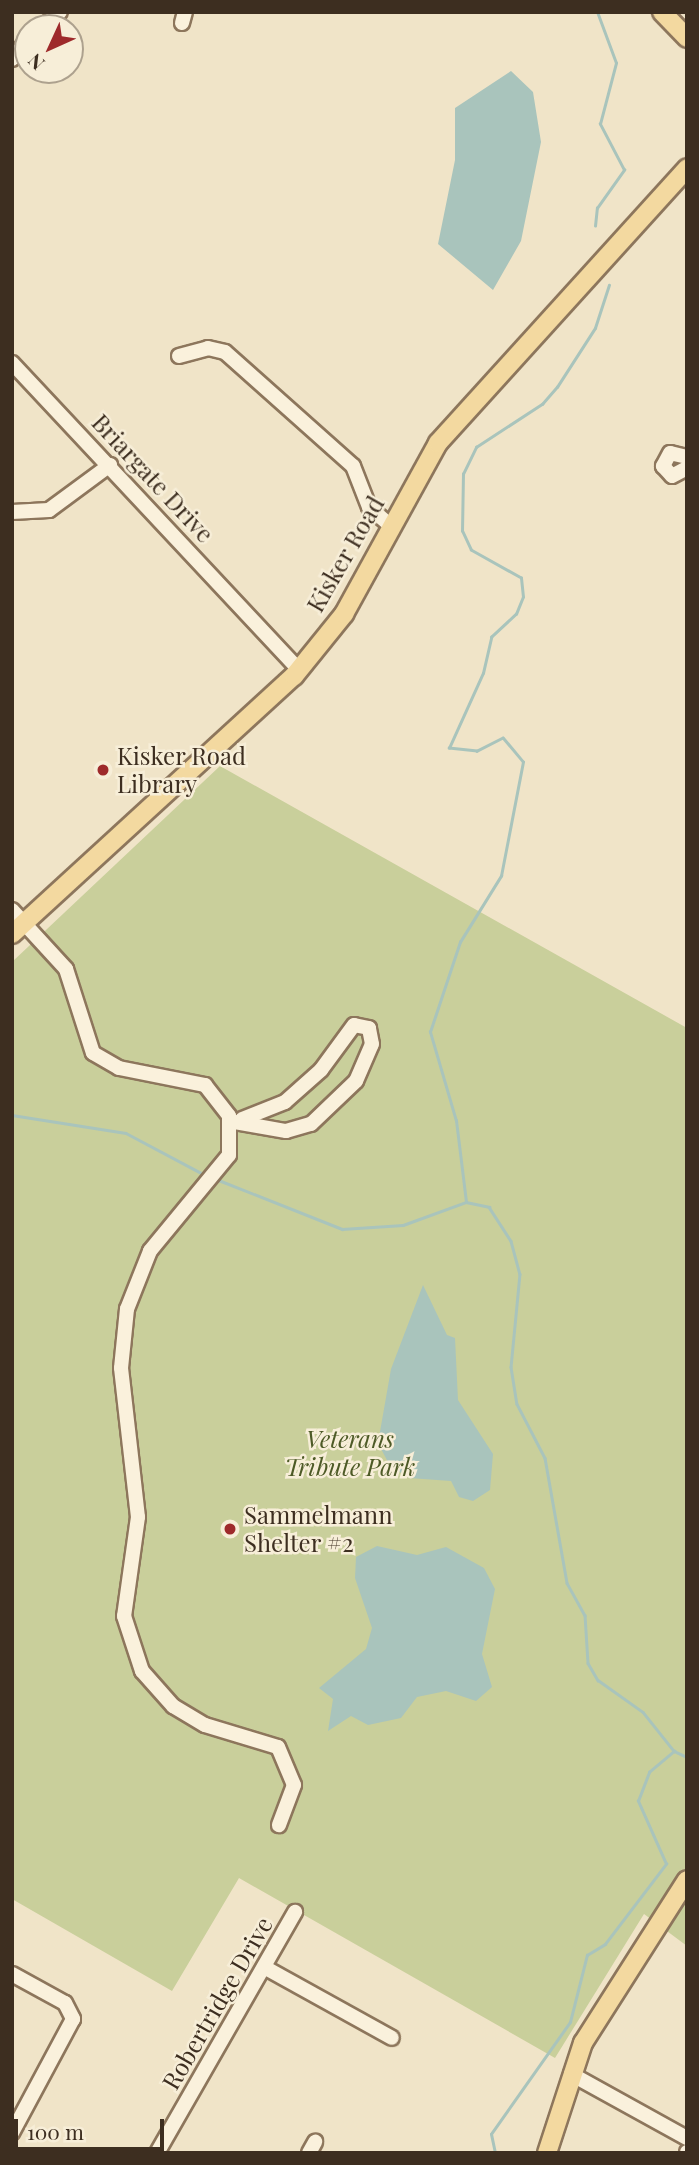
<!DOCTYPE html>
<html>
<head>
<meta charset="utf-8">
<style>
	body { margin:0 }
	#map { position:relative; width:699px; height:2165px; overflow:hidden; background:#f0e4c8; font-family:"Playfair Display",serif }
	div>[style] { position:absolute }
	.green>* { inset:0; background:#c9cf9b }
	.water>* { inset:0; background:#a9c4bc }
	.stream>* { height:2.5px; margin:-1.25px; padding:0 1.25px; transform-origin:1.25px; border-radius:1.25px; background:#a9c4bc }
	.roads { filter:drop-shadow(2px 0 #8d765c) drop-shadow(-2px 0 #8d765c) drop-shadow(0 2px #8d765c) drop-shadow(0 -2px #8d765c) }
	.minor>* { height:14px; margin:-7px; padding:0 7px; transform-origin:7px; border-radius:7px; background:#faf1dc }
	.major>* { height:18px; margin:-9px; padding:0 9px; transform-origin:9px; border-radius:9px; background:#f3d9a0 }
	.dots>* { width:19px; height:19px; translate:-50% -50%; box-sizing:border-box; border:4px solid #f7eed8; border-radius:50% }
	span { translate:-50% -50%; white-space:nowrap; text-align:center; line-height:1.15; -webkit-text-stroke:5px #f7eed8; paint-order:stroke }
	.street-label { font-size:24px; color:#3d2e20 }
	.poi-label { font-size:24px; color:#3d2e20 }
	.left { translate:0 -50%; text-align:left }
	.park-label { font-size:24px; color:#4d5a26; font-style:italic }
	.frame { position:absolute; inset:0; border:14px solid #3d2e20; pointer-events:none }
	.north { position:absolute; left:14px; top:14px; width:70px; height:70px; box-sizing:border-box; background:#f7eed8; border:2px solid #ada18e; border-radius:50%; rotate:225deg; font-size:19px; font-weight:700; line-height:28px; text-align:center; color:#3d2e20 }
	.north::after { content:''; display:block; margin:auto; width:24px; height:32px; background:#9e2a2b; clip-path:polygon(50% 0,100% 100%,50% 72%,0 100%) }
	.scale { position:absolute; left:14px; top:2119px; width:150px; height:32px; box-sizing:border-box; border:4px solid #3d2e20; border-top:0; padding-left:9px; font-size:21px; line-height:24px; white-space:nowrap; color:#3d2e20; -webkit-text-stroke:5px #f7eed8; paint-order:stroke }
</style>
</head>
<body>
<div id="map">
	<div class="green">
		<div style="clip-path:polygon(220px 766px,687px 1028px,687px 1946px,644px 1914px,555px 2058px,239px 1878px,172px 1991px,12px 1899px,12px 962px)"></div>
	</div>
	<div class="water">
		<div style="clip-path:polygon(511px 71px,533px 92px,541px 142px,521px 241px,493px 290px,438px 244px,455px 160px,455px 108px)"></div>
		<div style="clip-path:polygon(423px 1285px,447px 1335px,455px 1338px,458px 1400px,493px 1454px,490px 1490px,473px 1501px,459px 1497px,451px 1481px,409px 1478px,390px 1466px,378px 1443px,391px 1369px)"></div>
		<div style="clip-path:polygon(377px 1546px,417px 1555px,446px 1547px,484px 1568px,495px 1589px,482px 1654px,492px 1687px,476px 1701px,446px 1691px,417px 1697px,401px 1718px,368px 1725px,351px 1716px,328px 1731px,333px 1699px,319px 1688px,366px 1649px,372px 1628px,355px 1578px,356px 1557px)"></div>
	</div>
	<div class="stream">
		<div style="left:595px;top:226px;width:18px;rotate:-84deg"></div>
		<div style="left:597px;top:208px;width:47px;rotate:-54.6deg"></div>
		<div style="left:624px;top:170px;width:52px;rotate:-117.6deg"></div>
		<div style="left:600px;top:124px;width:63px;rotate:-75.3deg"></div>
		<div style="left:616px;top:63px;width:54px;rotate:-110.4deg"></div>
		<div style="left:12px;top:1115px;width:115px;rotate:9deg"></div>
		<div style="left:126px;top:1133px;width:92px;rotate:28deg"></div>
		<div style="left:216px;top:1179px;width:136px;rotate:21.6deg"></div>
		<div style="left:342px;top:1229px;width:61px;rotate:-3.8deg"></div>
		<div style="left:403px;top:1225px;width:67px;rotate:-20.1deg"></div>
		<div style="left:466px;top:1202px;width:24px;rotate:12deg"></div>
		<div style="left:489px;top:1207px;width:40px;rotate:57.1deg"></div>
		<div style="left:511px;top:1241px;width:34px;rotate:75deg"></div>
		<div style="left:520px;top:1274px;width:93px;rotate:95.5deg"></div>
		<div style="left:511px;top:1367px;width:37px;rotate:81deg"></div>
		<div style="left:517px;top:1404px;width:61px;rotate:62.6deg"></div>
		<div style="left:545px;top:1458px;width:127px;rotate:80deg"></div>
		<div style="left:567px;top:1583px;width:37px;rotate:61deg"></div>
		<div style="left:585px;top:1615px;width:48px;rotate:86.4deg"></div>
		<div style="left:588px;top:1663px;width:20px;rotate:60deg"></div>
		<div style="left:598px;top:1680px;width:55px;rotate:35.4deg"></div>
		<div style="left:643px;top:1712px;width:50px;rotate:51.5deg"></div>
		<div style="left:674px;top:1751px;width:14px;rotate:25deg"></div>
		<div style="left:466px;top:1202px;width:82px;rotate:-97deg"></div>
		<div style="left:456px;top:1121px;width:93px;rotate:-106.3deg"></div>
		<div style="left:430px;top:1032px;width:95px;rotate:-71.6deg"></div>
		<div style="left:460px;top:942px;width:78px;rotate:-58.2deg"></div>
		<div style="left:501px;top:876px;width:116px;rotate:-79.1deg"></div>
		<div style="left:523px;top:762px;width:31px;rotate:-130deg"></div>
		<div style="left:503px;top:738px;width:29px;rotate:153deg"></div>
		<div style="left:477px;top:751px;width:28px;rotate:-174deg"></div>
		<div style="left:449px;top:748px;width:82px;rotate:-65.6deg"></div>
		<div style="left:483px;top:673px;width:37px;rotate:-77deg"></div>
		<div style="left:491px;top:637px;width:34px;rotate:-43deg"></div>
		<div style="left:516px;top:614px;width:18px;rotate:-68deg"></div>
		<div style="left:523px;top:597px;width:19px;rotate:-96deg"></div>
		<div style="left:521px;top:578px;width:57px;rotate:-150.8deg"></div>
		<div style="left:471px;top:550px;width:21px;rotate:-115deg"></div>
		<div style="left:462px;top:531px;width:57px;rotate:-89deg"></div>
		<div style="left:463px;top:474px;width:30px;rotate:-64deg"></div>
		<div style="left:476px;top:447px;width:79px;rotate:-33.1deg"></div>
		<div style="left:542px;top:404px;width:23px;rotate:-49deg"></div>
		<div style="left:557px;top:387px;width:70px;rotate:-57.2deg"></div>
		<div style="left:595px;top:328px;width:45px;rotate:-72deg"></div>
		<div style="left:495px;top:2153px;width:19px;rotate:-102deg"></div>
		<div style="left:491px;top:2134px;width:137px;rotate:-54.8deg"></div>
		<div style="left:570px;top:2022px;width:69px;rotate:-75.8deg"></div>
		<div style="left:587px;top:1955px;width:21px;rotate:-31deg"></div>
		<div style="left:605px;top:1944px;width:101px;rotate:-52.7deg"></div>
		<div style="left:666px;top:1864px;width:69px;rotate:-114deg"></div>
		<div style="left:638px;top:1801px;width:31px;rotate:-69deg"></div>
		<div style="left:649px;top:1772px;width:33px;rotate:-40deg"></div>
	</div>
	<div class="roads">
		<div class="minor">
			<div style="left:182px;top:23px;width:11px;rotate:-75deg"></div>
			<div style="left:42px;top:28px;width:24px;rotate:-42deg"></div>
			<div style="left:12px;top:59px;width:25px;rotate:-50deg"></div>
			<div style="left:179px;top:356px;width:30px;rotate:-15deg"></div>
			<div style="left:208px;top:348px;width:17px;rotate:13deg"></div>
			<div style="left:225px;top:352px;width:171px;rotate:41.7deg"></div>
			<div style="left:353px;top:466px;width:44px;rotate:68.7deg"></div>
			<div style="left:369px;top:507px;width:29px;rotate:41deg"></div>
			<div style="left:12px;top:363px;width:420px;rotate:46.9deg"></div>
			<div style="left:687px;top:457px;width:17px;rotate:-167deg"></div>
			<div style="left:670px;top:453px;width:15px;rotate:118deg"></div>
			<div style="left:663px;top:466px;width:13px;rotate:48deg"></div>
			<div style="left:672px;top:476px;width:17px;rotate:-28deg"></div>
			<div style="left:12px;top:512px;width:37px;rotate:-3deg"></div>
			<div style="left:49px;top:510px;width:76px;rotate:-36.4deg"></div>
			<div style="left:12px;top:910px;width:80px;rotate:47.5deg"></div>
			<div style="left:66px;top:969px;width:88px;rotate:72.2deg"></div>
			<div style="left:93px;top:1053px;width:30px;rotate:30deg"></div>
			<div style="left:119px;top:1068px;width:88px;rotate:11.2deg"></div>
			<div style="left:205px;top:1085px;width:39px;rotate:52deg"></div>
			<div style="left:229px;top:1116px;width:39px;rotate:90deg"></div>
			<div style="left:229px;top:1155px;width:124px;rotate:129.5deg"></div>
			<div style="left:150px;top:1251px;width:62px;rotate:111.6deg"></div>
			<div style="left:127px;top:1309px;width:59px;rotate:95.8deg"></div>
			<div style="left:121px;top:1368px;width:150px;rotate:83.5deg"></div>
			<div style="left:138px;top:1517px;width:100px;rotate:98deg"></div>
			<div style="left:124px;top:1616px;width:58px;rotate:71.9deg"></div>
			<div style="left:142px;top:1671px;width:47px;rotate:48.5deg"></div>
			<div style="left:173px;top:1706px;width:37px;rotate:31deg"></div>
			<div style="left:205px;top:1725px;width:76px;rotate:16.8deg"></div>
			<div style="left:278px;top:1747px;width:41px;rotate:67.2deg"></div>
			<div style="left:294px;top:1785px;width:43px;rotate:110.6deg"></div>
			<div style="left:229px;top:1121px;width:58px;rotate:10deg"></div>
			<div style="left:286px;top:1131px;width:26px;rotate:-16deg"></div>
			<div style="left:311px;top:1124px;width:62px;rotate:-43.7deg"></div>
			<div style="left:356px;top:1081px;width:40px;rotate:-66.6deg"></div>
			<div style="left:372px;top:1044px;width:16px;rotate:-101deg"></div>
			<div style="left:369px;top:1028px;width:15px;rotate:-169deg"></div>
			<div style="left:354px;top:1025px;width:56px;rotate:126.3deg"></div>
			<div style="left:321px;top:1070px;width:48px;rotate:138.4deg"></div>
			<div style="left:285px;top:1102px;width:46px;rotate:158.4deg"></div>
			<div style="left:264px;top:1967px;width:146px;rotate:29deg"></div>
			<div style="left:12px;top:1974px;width:60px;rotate:28.7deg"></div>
			<div style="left:65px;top:2003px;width:18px;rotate:63deg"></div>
			<div style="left:73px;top:2019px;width:129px;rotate:118.2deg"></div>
			<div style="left:571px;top:2074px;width:132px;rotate:28.9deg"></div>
			<div style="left:157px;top:2153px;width:278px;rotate:-60.2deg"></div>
			<div style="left:309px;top:2153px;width:13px;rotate:-61deg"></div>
			<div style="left:687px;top:2153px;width:1px;rotate:-90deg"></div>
		</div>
		<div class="major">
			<div style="left:662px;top:12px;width:36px;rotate:46deg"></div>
			<div style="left:12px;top:934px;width:382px;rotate:-42.5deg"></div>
			<div style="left:294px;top:676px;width:80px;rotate:-51.1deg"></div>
			<div style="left:344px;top:614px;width:195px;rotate:-61.2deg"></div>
			<div style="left:438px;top:443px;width:371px;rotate:-47.8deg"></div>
			<div style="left:547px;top:2153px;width:116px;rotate:-71.9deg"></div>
			<div style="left:583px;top:2043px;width:193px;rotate:-57.5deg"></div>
		</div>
	</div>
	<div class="dots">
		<div style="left:103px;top:770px;background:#9e2a2b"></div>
		<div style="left:230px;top:1529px;background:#9e2a2b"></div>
	</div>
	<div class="street-label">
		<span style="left:153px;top:478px;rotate:47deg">Briargate Drive</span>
		<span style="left:345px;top:554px;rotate:-60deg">Kisker Road</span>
		<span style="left:217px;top:2003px;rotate:-60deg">Robertridge Drive</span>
	</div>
	<div class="poi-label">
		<span class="left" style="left:117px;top:770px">Kisker Road<br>Library</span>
		<span class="left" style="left:244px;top:1529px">Sammelmann<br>Shelter #2</span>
	</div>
	<div class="park-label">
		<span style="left:350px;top:1453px">Veterans<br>Tribute Park</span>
	</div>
	<div class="frame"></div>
	<div class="north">N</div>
	<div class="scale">100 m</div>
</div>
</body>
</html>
